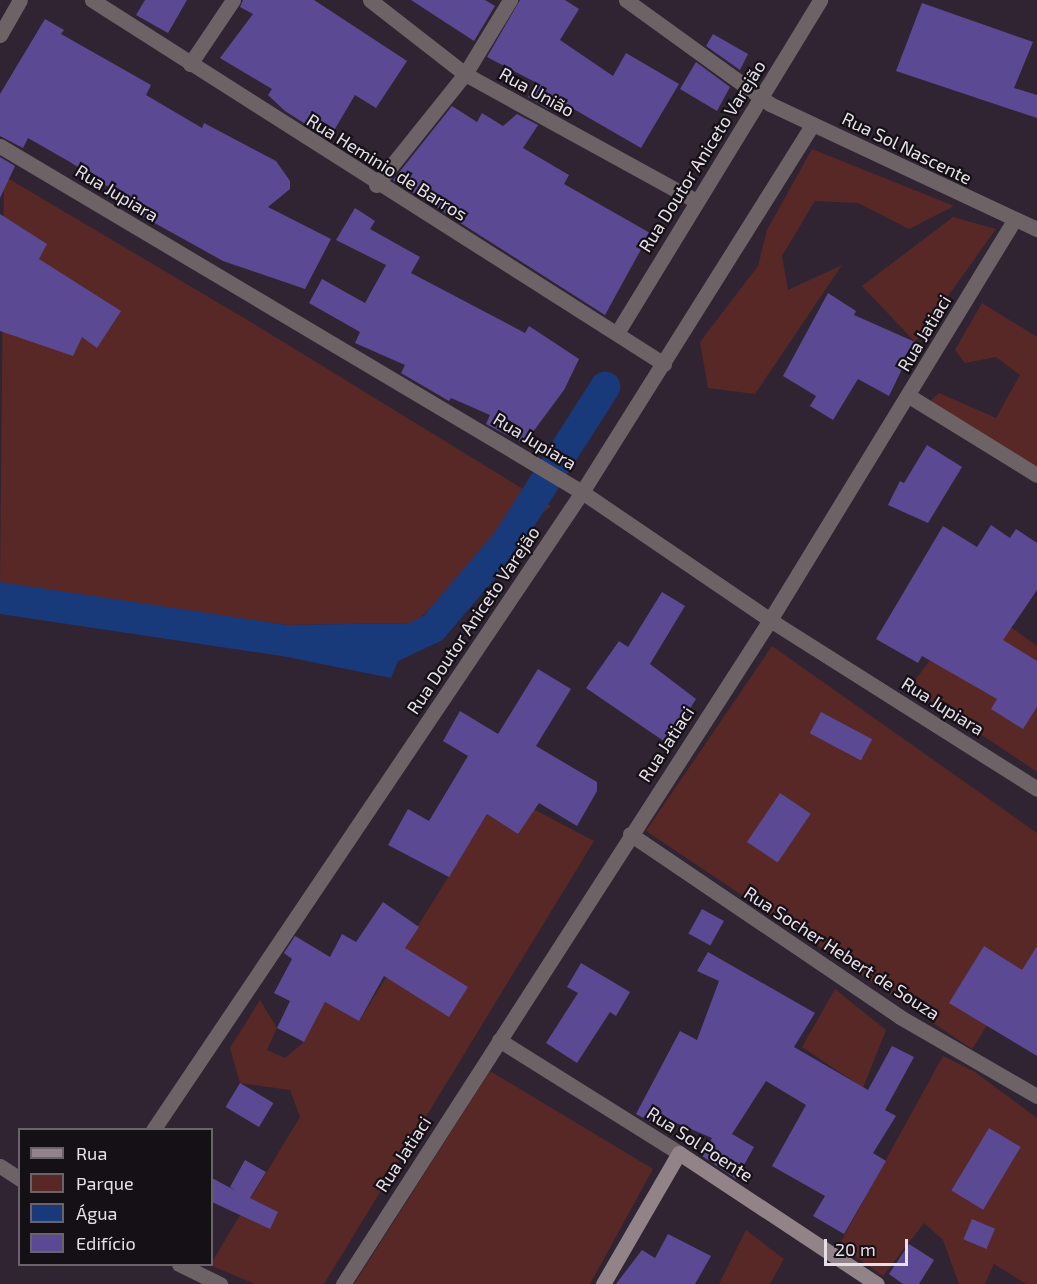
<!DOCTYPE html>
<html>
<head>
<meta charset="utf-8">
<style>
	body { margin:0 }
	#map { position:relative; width:1037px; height:1284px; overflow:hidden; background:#302432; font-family:"Exo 2",sans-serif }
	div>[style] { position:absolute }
	.green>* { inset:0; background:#572826 }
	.water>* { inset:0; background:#18397a }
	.canal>* { height:30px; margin:-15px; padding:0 15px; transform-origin:15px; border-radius:15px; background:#18397a }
	.building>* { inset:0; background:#5b4993; transform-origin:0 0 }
	.street>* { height:15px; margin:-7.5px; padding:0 7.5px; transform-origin:7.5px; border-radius:7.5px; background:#6d6366 }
	.secondary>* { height:15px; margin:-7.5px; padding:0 7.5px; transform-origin:7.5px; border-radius:7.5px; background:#928389 }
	span { translate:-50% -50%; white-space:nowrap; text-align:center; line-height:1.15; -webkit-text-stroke:4.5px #151016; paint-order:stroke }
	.street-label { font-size:18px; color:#e7dfe8 }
	.legend { position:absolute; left:18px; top:1128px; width:195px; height:138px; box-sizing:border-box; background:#151016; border:2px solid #69636a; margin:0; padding:8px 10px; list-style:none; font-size:18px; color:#e7dfe8 }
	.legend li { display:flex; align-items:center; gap:12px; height:30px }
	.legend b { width:30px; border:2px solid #69636a }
	.scale { position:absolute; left:824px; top:1239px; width:84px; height:27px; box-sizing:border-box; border:3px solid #e7dfe8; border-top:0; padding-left:8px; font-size:18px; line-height:21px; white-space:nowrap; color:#e7dfe8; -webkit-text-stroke:4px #151016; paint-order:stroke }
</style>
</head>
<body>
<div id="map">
	<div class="green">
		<div style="clip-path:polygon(812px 149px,954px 206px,909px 229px,858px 203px,815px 201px,782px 256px,788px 290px,842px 265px,755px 394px,708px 388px,700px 342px,758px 266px,767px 230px)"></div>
		<div style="clip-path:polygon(4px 176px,244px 318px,551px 506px,414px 623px,287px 625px,0 584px)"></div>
		<div style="clip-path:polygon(953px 217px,996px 229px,915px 342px,862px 286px)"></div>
		<div style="clip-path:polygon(982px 303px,1037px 337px,1037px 475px,929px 402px,939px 393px,996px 418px,1020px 375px,996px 357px,965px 363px,955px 350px)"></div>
		<div style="clip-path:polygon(1008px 625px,1037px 646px,1037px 772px,910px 687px,930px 660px)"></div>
		<div style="clip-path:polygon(772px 646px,1037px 833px,1037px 947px,972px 1049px,646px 831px)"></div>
		<div style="clip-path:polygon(501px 792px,594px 841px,324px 1284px,255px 1284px,210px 1265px,300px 1117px,290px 1090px,240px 1083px,230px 1048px,260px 1000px,277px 1028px,267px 1050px,285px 1058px,304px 1042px,325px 1002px,359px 1021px)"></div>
		<div style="clip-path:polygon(835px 989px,886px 1030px,863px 1088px,802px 1047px)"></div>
		<div style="clip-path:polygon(943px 1056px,975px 1072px,1037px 1118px,1037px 1284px,1026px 1284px,994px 1264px,985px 1284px,959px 1284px,943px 1240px,924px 1223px,883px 1276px,839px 1245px)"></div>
		<div style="clip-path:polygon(490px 1071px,653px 1169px,590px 1284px,354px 1284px)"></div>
		<div style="clip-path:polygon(746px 1230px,784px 1259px,770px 1284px,719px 1284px)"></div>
	</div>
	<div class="water">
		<div style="clip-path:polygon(0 582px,287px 625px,414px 623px,391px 678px,282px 656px,0 614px)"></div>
	</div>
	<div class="canal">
		<div style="left:370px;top:653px;width:8px;rotate:7deg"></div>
		<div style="left:378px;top:654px;width:61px;rotate:-25.3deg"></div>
		<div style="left:433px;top:628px;width:114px;rotate:-49.6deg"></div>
		<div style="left:507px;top:541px;width:183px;rotate:-57.5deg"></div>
	</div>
	<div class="building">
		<div style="clip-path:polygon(145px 0,187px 0,168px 33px,136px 15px)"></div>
		<div style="clip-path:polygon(243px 0,314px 0,407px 61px,376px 108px,355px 95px,329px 139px,285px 111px,268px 95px,272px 89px,220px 58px,253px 14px,240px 7px)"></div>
		<div style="clip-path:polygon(411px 0,485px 0,495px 6px,474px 41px)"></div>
		<div style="clip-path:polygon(520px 0,565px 0,579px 9px,560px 40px,613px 76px,626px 53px,679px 84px,641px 148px,565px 104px,554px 100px,548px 109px,528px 97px,537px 83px,487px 57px)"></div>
		<div style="clip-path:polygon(922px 3px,1033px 42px,1014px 88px,1037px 95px,1037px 118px,896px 71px)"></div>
		<div style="clip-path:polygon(45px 19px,64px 30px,61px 34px,151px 85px,146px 95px,202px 128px,204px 123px,276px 161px,290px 181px,290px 189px,268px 207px,331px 239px,305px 289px,223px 261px,106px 196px,110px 188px,70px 162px,28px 138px,23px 148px,0 136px,0 94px)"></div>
		<div style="clip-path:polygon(713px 34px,748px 54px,740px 70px,706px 46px)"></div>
		<div style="clip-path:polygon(696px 62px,730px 87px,717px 111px,680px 89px)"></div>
		<div style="clip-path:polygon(452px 106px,477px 122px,482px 113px,503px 126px,517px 114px,538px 125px,523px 148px,569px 175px,564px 184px,650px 233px,605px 315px,393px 180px)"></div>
		<div style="clip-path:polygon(0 157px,15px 166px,0 198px)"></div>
		<div style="clip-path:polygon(355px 208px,375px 221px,370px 229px,420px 257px,411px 273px,525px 333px,529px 326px,579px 359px,564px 390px,524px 444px,486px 424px,490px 415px,451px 398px,449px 401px,401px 373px,405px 365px,355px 343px,360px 332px,309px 303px,322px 279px,365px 303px,386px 265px,336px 240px)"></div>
		<div style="clip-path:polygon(0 214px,47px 244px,39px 259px,121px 311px,97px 348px,82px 337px,73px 356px,0 331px)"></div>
		<div style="clip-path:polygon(828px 293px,856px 311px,854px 315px,915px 342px,889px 396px,858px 379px,833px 420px,810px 406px,816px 396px,783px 376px)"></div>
		<div style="clip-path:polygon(927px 445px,962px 467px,928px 523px,888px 505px,900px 481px,904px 483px)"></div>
		<div style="clip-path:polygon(991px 525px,1010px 538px,1016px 529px,1037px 543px,1037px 590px,1003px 640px,1037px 661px,1037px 707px,1023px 729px,991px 709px,997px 699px,922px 656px,918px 663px,876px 639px,943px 526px,977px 547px)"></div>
		<div style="clip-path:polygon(662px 592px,685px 606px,650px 664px,696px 699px,668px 744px,586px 688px,619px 641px,628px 647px)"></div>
		<div style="clip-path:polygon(538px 669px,571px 689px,536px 746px,597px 782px,597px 791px,577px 826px,539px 803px,518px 834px,487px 814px,449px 877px,388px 845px,408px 809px,429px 821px,468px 756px,443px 741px,460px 711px,498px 734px)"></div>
		<div style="left:821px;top:712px;width:58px;height:24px;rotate:28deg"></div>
		<div style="left:780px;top:793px;width:37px;height:59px;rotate:34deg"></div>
		<div style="clip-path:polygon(383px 902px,419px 927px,405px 948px,468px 987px,449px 1017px,384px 976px,359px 1021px,325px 1002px,304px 1042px,277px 1028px,290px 1001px,274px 993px,292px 959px,284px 953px,295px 936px,330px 957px,342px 934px,356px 942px)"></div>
		<div style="left:702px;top:909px;width:25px;height:28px;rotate:29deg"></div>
		<div style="clip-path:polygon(984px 946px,1022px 970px,1037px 946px,1037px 1056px,949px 1003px)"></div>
		<div style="clip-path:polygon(708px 952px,815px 1013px,794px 1047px,868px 1090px,892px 1046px,914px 1057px,885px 1110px,896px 1116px,873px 1153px,886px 1161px,844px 1234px,813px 1216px,825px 1196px,772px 1166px,806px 1105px,766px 1081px,732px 1134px,754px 1147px,736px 1179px,702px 1156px,712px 1138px,667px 1119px,662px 1128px,636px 1114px,680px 1031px,697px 1040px,719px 981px,697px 971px)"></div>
		<div style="clip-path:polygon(581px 963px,630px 992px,616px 1016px,610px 1012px,577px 1063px,546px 1043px,578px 993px,567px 987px)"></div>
		<div style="left:240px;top:1083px;width:39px;height:28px;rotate:31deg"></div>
		<div style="left:989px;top:1128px;width:37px;height:73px;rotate:31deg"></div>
		<div style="clip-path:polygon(245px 1160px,266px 1172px,250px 1198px,278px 1212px,270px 1229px,212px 1202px,212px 1178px,236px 1191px,230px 1187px)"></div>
		<div style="left:972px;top:1219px;width:25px;height:22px;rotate:23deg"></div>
		<div style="clip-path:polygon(668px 1234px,711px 1256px,695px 1284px,616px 1284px,642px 1250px,655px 1258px)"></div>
		<div style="clip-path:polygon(909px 1244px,934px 1260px,919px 1284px,903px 1284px,889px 1274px)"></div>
	</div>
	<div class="street">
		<div style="left:92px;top:0;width:678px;rotate:32.47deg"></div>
		<div style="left:370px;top:0;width:120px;rotate:37.9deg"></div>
		<div style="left:465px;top:74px;width:264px;rotate:28.8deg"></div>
		<div style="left:626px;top:0;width:178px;rotate:35.8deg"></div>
		<div style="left:770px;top:104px;width:295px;rotate:25.1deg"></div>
		<div style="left:0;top:35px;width:40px;rotate:-60.3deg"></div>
		<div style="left:190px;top:64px;width:77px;rotate:-56.1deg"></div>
		<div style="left:0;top:146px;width:677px;rotate:30.73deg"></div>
		<div style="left:582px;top:492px;width:227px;rotate:34.2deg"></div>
		<div style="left:770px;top:620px;width:316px;rotate:32.3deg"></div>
		<div style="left:376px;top:185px;width:142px;rotate:-51.3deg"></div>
		<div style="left:465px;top:74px;width:87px;rotate:-58.7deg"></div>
		<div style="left:617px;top:333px;width:390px;rotate:-58.6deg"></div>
		<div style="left:909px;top:396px;width:150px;rotate:31.7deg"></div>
		<div style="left:630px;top:834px;width:326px;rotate:34.1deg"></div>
		<div style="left:900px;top:1017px;width:158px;rotate:30deg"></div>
		<div style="left:499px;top:1040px;width:213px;rotate:32.1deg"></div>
		<div style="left:153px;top:1130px;width:769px;rotate:-56.08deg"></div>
		<div style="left:582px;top:492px;width:434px;rotate:-57.9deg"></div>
		<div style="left:0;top:1166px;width:24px;rotate:33deg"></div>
		<div style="left:179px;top:1264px;width:46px;rotate:26deg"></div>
		<div style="left:343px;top:1284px;width:789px;rotate:-57.26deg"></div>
		<div style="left:770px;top:620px;width:468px;rotate:-58.6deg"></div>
	</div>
	<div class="secondary">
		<div style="left:603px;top:1284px;width:151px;rotate:-59.9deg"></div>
		<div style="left:679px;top:1153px;width:237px;rotate:33.5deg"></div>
	</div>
	<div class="street-label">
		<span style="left:537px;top:92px;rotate:29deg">Rua União</span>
		<span style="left:907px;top:148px;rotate:26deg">Rua Sol Nascente</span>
		<span style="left:702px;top:156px;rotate:-58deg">Rua Doutor Aniceto Varejão</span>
		<span style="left:387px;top:167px;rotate:32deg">Rua Heminio de Barros</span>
		<span style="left:117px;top:193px;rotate:31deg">Rua Jupiara</span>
		<span style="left:924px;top:333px;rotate:-59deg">Rua Jatiaci</span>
		<span style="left:535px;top:441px;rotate:31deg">Rua Jupiara</span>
		<span style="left:473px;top:620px;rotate:-56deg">Rua Doutor Aniceto Varejão</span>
		<span style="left:943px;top:706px;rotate:32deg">Rua Jupiara</span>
		<span style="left:666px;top:744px;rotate:-57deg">Rua Jatiaci</span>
		<span style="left:842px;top:953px;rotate:33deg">Rua Socher Hebert de Souza</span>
		<span style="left:700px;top:1144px;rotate:33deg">Rua Sol Poente</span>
		<span style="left:403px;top:1154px;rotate:-57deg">Rua Jatiaci</span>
	</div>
	<ul class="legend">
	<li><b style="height:8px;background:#928389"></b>Rua</li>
	<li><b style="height:16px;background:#572826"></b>Parque</li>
	<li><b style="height:16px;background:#18397a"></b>Água</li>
	<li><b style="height:16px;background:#5b4993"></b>Edifício</li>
	</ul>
	<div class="scale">20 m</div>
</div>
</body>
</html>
